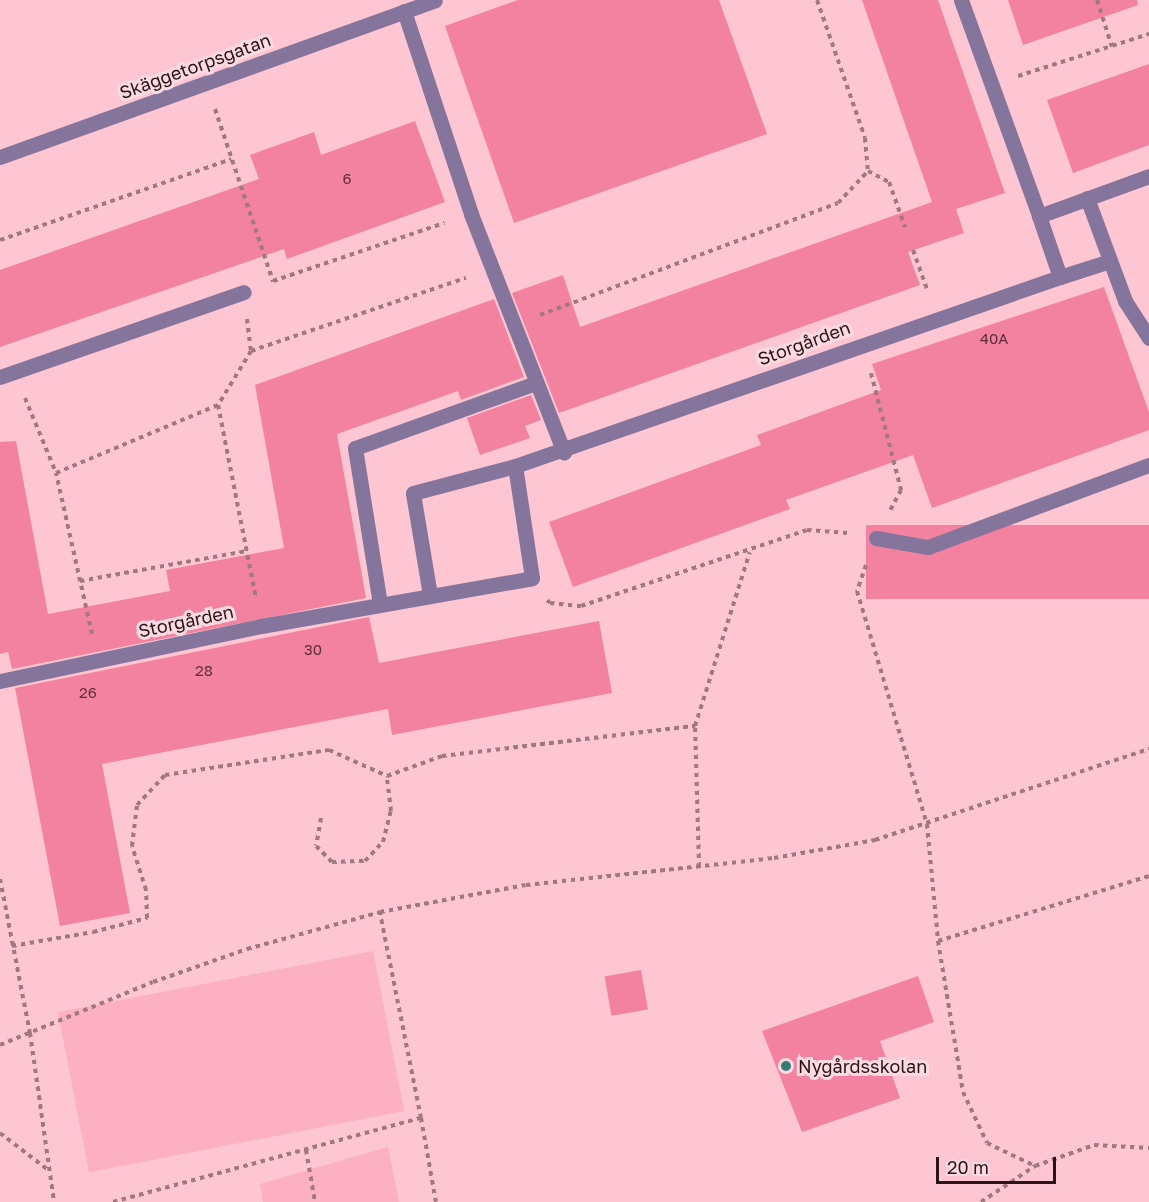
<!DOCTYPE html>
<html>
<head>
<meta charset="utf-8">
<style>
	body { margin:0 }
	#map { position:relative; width:1149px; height:1202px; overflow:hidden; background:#fec6d2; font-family:"Golos Text",sans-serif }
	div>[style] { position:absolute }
	.green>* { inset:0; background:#fcb0c1; transform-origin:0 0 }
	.building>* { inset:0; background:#f382a0; transform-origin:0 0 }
	.path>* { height:4px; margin-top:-2px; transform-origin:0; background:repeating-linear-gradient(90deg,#9f7880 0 4.5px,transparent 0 9px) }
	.minor>* { height:15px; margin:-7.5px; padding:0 7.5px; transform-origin:7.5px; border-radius:7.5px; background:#85749c }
	.dots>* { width:16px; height:16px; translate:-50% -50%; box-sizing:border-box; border:3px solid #fddae1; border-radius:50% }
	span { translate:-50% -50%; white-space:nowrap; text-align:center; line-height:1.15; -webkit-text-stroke:6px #fddae1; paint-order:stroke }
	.number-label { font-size:15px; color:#5b303b }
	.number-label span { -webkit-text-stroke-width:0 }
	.street-label { font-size:18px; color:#281519 }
	.poi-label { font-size:18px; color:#281519 }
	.left { translate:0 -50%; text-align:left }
	.scale { position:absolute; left:936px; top:1157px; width:120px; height:27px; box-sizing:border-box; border:3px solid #281519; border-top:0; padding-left:8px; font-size:18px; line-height:21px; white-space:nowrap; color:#281519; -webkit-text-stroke:4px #fddae1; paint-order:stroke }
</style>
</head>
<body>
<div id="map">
	<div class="green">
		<div style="left:373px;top:951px;width:163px;height:321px;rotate:79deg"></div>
		<div style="clip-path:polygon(388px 1147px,399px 1202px,263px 1202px,260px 1184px)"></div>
	</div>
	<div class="building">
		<div style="clip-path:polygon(518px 0,719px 0,767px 134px,514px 223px,445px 26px)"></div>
		<div style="clip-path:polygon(862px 0,938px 0,1005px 193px,956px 209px,964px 233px,908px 252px,920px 285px,559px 413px,512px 293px,563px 275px,580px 327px,932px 202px)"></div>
		<div style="clip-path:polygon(1008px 0,1137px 0,1138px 5px,1023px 45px)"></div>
		<div style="clip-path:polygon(1149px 64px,1149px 145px,1073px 173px,1047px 100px)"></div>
		<div style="clip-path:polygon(415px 121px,445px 202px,287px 259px,284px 249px,0 347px,0 270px,259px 179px,250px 155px,314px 132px,321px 155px)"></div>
		<div style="clip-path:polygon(1104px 287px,1149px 412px,1149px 430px,932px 508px,913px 455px,786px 500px,790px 509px,573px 587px,549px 522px,761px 445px,757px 435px,881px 390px,872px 364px)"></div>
		<div style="clip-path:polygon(494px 299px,524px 377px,461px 400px,458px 391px,337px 434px,366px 598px,12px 669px,8px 652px,0 654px,0 442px,16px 441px,48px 614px,170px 591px,166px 570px,284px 548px,255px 385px)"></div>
		<div style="clip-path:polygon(531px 395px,541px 420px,525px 426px,530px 438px,480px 455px,467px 418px)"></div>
		<div style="left:1149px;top:525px;width:74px;height:283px;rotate:90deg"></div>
		<div style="clip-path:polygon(369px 617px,379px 663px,599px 621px,612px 693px,392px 735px,388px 709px,102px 764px,130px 913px,60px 926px,15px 688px)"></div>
		<div style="left:641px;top:970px;width:40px;height:37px;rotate:80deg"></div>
		<div style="clip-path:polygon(918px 976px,934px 1022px,880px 1041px,900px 1098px,802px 1132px,762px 1031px)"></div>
	</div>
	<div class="path">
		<div style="left:817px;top:0;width:146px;rotate:70.8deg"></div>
		<div style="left:865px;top:138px;width:33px;rotate:85deg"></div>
		<div style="left:868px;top:171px;width:24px;rotate:28deg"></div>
		<div style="left:889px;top:182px;width:48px;rotate:70.4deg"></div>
		<div style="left:1097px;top:0;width:49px;rotate:72.3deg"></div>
		<div style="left:1018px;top:76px;width:138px;rotate:-17.8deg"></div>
		<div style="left:215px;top:109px;width:182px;rotate:71.4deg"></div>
		<div style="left:273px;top:281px;width:181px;rotate:-18.7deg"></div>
		<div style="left:0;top:240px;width:245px;rotate:-19.3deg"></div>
		<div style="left:913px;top:250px;width:45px;rotate:70.3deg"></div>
		<div style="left:540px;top:315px;width:318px;rotate:-20.6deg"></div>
		<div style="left:838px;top:203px;width:44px;rotate:-46.8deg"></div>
		<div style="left:247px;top:319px;width:32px;rotate:83deg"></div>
		<div style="left:251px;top:351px;width:63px;rotate:121.4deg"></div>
		<div style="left:218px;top:405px;width:197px;rotate:78.9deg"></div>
		<div style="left:251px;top:351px;width:227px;rotate:-18.8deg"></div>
		<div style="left:871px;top:373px;width:121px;rotate:75.6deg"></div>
		<div style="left:901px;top:490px;width:24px;rotate:118deg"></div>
		<div style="left:25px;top:398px;width:81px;rotate:67.5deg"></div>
		<div style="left:866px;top:565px;width:28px;rotate:109deg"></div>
		<div style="left:857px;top:591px;width:243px;rotate:73.3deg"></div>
		<div style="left:927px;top:824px;width:118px;rotate:84.6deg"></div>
		<div style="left:938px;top:941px;width:153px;rotate:80.6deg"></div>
		<div style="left:963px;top:1092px;width:56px;rotate:64.8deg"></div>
		<div style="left:987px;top:1143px;width:53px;rotate:25.6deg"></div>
		<div style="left:80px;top:581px;width:170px;rotate:-10.2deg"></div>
		<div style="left:547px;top:600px;width:4px;rotate:45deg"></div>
		<div style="left:550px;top:603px;width:31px;rotate:6deg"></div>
		<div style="left:581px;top:606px;width:238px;rotate:-18.6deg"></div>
		<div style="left:807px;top:530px;width:41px;rotate:4.2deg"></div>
		<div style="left:92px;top:634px;width:165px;rotate:-102.6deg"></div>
		<div style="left:56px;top:473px;width:176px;rotate:-22.8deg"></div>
		<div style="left:321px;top:818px;width:28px;rotate:100deg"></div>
		<div style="left:316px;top:846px;width:23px;rotate:45deg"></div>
		<div style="left:332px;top:862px;width:33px;rotate:-2deg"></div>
		<div style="left:365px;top:861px;width:26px;rotate:-47deg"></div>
		<div style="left:383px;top:842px;width:32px;rotate:-76deg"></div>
		<div style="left:391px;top:811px;width:35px;rotate:-97deg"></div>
		<div style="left:699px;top:867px;width:141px;rotate:-91.6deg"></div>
		<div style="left:695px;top:726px;width:182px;rotate:-72.5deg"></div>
		<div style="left:0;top:879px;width:157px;rotate:79deg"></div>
		<div style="left:30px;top:1033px;width:171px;rotate:81.9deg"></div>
		<div style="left:938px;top:941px;width:221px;rotate:-17.1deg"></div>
		<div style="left:12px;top:946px;width:82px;rotate:-9.8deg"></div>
		<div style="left:93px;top:932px;width:56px;rotate:-14.5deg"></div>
		<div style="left:147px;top:918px;width:28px;rotate:-92deg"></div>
		<div style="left:146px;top:890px;width:46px;rotate:-107.7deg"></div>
		<div style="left:132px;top:846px;width:41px;rotate:-83deg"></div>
		<div style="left:137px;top:805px;width:41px;rotate:-47deg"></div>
		<div style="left:165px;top:775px;width:166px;rotate:-8.7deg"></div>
		<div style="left:329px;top:750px;width:64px;rotate:24.1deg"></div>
		<div style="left:387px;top:776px;width:59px;rotate:-20deg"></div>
		<div style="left:442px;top:756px;width:255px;rotate:-6.8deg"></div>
		<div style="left:0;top:1045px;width:165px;rotate:-22.4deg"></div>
		<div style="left:153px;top:982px;width:100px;rotate:-19.3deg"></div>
		<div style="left:247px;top:949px;width:138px;rotate:-15.5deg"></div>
		<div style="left:380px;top:912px;width:148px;rotate:-10.5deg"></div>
		<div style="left:526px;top:885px;width:249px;rotate:-6.2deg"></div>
		<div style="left:774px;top:858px;width:103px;rotate:-10.1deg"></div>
		<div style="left:875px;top:840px;width:289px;rotate:-18.4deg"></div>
		<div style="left:421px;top:1118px;width:85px;rotate:79.9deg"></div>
		<div style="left:0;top:1133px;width:59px;rotate:37.5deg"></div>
		<div style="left:306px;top:1150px;width:53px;rotate:80.2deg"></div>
		<div style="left:113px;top:1202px;width:319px;rotate:-15.3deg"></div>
		<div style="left:421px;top:1118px;width:210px;rotate:-101.3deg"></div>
		<div style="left:981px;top:1202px;width:65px;rotate:-33.7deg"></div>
		<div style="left:1035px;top:1166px;width:63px;rotate:-19.6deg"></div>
		<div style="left:1094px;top:1145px;width:55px;rotate:3.1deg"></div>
	</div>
	<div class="minor">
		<div style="left:961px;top:0;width:230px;rotate:70.1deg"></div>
		<div style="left:1039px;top:216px;width:117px;rotate:-20deg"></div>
		<div style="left:404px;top:11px;width:214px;rotate:71.7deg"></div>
		<div style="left:471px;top:214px;width:256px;rotate:68.7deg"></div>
		<div style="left:0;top:157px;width:462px;rotate:-19.8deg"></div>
		<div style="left:1087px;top:198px;width:110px;rotate:69.7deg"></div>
		<div style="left:1125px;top:301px;width:44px;rotate:57deg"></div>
		<div style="left:1060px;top:277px;width:52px;rotate:-17.7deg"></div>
		<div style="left:0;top:377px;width:258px;rotate:-19.2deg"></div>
		<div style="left:876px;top:538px;width:53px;rotate:9.8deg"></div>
		<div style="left:928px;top:547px;width:236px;rotate:-20.4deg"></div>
		<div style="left:430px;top:595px;width:103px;rotate:-99.5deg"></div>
		<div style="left:413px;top:493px;width:106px;rotate:-14.8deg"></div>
		<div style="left:380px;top:604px;width:158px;rotate:-99.1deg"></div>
		<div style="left:355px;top:448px;width:192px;rotate:-19.8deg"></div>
		<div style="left:0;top:681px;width:267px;rotate:-11.9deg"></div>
		<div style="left:261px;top:626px;width:275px;rotate:-10deg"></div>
		<div style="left:532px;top:578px;width:113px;rotate:-98.6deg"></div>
		<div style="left:515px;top:466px;width:577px;rotate:-19.13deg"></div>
		<div style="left:1060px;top:277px;width:65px;rotate:-109deg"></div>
	</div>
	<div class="dots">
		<div style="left:786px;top:1066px;background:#357c73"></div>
	</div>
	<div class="number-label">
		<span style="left:347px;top:179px">6</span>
		<span style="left:994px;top:339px">40A</span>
		<span style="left:313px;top:650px">30</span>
		<span style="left:204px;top:671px">28</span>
		<span style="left:88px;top:693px">26</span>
	</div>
	<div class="street-label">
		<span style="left:195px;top:66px;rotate:-20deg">Skäggetorpsgatan</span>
		<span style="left:804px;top:343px;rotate:-20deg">Storgården</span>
		<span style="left:186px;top:621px;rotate:-12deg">Storgården</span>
	</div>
	<div class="poi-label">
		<span class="left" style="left:798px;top:1066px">Nygårdsskolan</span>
	</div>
	<div class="scale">20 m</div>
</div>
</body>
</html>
